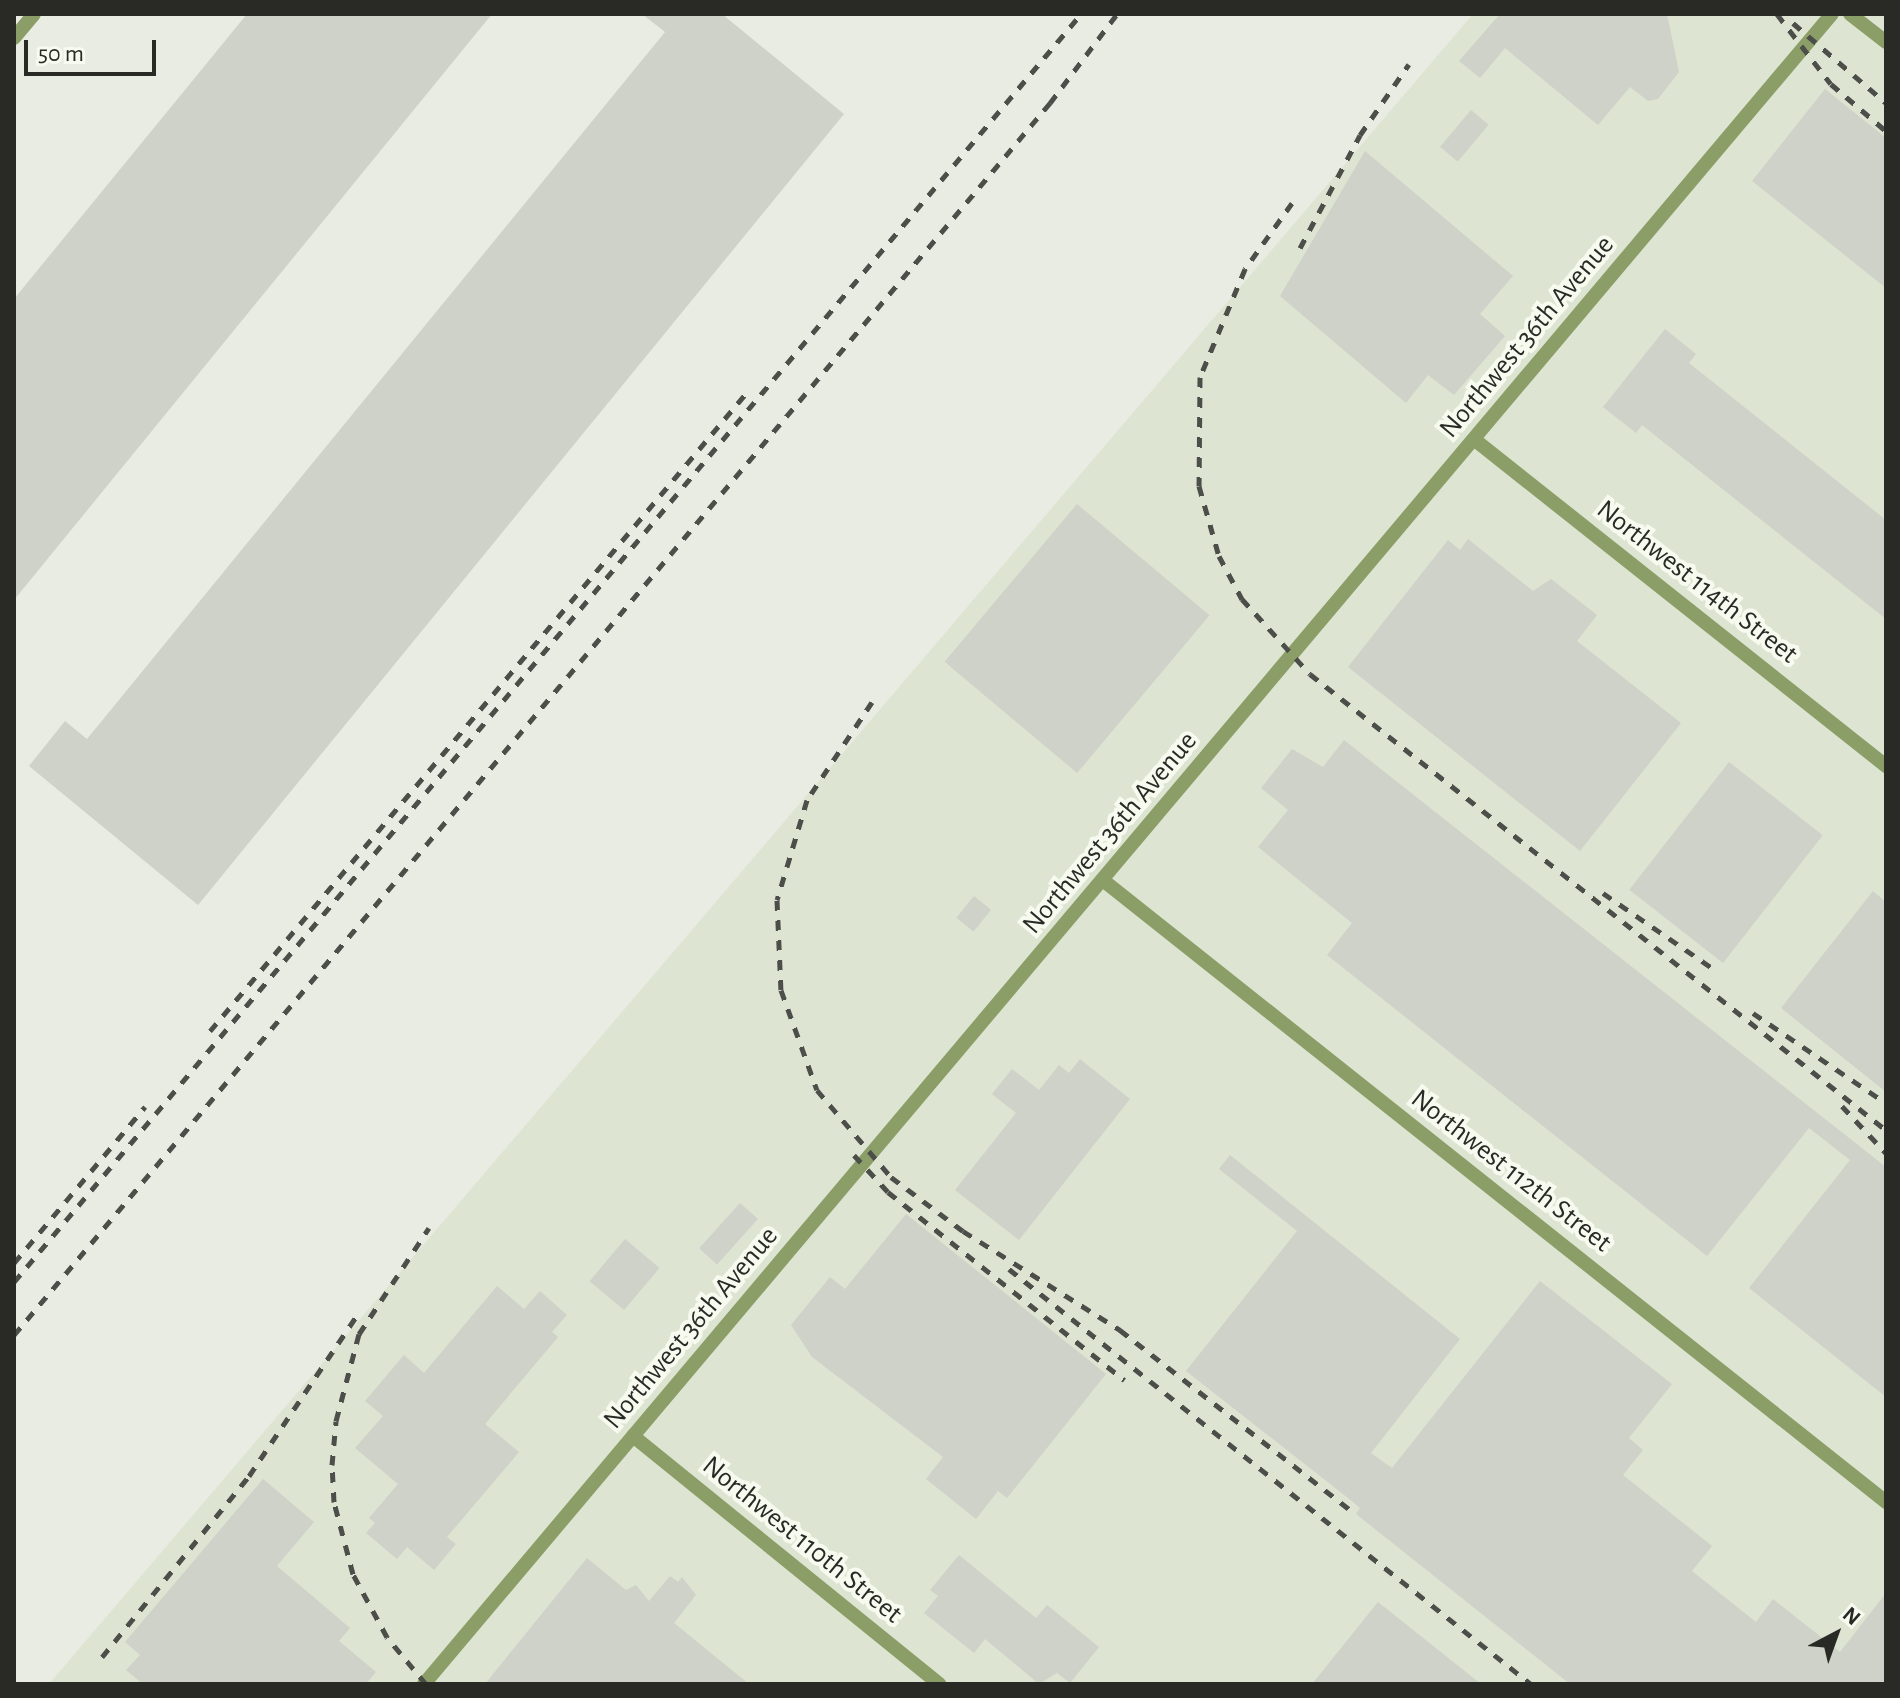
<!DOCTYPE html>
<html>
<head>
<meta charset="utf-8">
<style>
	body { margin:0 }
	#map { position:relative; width:1900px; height:1698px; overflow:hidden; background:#e8ece2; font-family:"Alegreya Sans",sans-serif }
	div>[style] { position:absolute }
	.built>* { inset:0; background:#dde4d2 }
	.building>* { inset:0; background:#ced2c8; transform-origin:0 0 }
	.minor>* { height:14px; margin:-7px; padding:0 7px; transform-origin:7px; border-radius:7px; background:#8c9e67 }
	.rail>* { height:5px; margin-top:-2.5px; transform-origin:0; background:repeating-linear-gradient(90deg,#4c4e49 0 10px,transparent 0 20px) }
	span { translate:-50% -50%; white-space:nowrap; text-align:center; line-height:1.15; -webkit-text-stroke:8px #f6faef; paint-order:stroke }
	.street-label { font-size:28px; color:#292a26 }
	.frame { position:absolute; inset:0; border:16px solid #292a26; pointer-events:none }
	.north { position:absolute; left:1796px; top:1594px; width:80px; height:80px; -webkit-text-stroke:6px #f6faef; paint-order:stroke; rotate:41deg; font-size:22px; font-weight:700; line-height:32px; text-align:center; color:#292a26 }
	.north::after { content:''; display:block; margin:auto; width:28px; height:36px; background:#292a26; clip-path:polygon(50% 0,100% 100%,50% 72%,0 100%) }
	.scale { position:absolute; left:24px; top:40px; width:132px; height:36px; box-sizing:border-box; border:4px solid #292a26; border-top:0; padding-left:10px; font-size:24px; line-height:28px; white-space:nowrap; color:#292a26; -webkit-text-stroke:6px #f6faef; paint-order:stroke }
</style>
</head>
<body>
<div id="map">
	<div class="built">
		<div style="clip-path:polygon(1473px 14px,1886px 14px,1886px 1684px,49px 1684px)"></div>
	</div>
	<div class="building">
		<div style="clip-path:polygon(247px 14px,492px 14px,14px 600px,14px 299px)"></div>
		<div style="clip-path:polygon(642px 14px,722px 14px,844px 114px,198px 905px,29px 766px,65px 721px,87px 739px,665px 32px)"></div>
		<div style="clip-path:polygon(1500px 14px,1667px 14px,1679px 72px,1658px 99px,1648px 101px,1630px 87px,1598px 125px,1505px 48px,1480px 78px,1459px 61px)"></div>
		<div style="clip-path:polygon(1825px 89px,1886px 138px,1886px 288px,1752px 181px)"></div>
		<div style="left:1471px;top:110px;width:23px;height:48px;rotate:40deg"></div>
		<div style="clip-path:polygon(1365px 151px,1513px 276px,1480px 314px,1505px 336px,1454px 395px,1428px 375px,1406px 403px,1280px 296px)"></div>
		<div style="clip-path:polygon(1665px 329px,1696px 354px,1689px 363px,1886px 520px,1886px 619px,1642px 425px,1636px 433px,1603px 407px)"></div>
		<div style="left:1077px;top:504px;width:173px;height:206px;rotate:40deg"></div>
		<div style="clip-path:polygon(1468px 539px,1533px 591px,1551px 579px,1597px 615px,1577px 641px,1681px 723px,1580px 851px,1348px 667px,1448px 540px,1460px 550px)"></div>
		<div style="clip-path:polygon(1344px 740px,1886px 1167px,1886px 1397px,1749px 1288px,1850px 1160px,1809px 1128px,1707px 1256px,1327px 955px,1352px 923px,1258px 847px,1288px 810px,1261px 788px,1292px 749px,1323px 767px)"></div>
		<div style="left:1729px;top:762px;width:119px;height:162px;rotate:38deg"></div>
		<div style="clip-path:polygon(1873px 891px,1886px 902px,1886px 1092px,1781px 1008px)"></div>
		<div style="left:974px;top:896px;width:22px;height:28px;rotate:39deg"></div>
		<div style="clip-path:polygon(1080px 1059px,1130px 1099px,1019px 1240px,955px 1190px,1016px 1113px,992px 1094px,1012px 1069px,1039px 1090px,1059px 1065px,1069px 1073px)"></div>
		<div style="clip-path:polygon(1230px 1155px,1460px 1339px,1371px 1453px,1392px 1468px,1540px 1281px,1672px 1384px,1629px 1438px,1643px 1450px,1623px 1475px,1712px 1546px,1692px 1571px,1756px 1622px,1773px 1599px,1840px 1652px,1886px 1593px,1886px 1684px,1570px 1684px,1356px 1514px,1360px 1508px,1348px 1498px,1186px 1371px,1297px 1231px,1219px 1169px)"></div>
		<div style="left:740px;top:1203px;width:24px;height:61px;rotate:42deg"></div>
		<div style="clip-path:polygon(906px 1214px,1106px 1374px,1007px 1498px,998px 1491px,976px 1519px,926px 1479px,943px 1457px,812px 1357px,791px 1325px,830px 1277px,845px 1289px)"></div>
		<div style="left:625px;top:1239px;width:45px;height:55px;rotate:40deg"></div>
		<div style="clip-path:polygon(497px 1286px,524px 1309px,540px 1291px,567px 1315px,552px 1332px,558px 1337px,485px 1424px,519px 1452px,447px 1537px,456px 1544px,434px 1570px,407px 1547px,397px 1559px,366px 1533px,375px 1523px,369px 1518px,398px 1484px,355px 1448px,383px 1416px,365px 1401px,404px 1355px,424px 1373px)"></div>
		<div style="clip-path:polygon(263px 1479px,314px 1522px,277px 1566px,350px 1628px,339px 1641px,376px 1672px,366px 1684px,143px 1684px,126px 1670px,140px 1655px,125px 1642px)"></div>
		<div style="clip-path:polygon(959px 1555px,1036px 1618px,1047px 1605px,1099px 1647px,1070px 1683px,1057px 1673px,1039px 1684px,985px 1639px,974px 1653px,924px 1613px,938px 1596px,930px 1590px)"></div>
		<div style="clip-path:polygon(587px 1558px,626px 1590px,636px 1585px,649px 1601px,670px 1576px,678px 1582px,682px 1577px,696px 1595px,674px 1623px,749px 1684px,485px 1684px)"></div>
		<div style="clip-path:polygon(1378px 1602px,1481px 1684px,1312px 1684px)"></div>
	</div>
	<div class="minor">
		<div style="left:1850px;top:14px;width:46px;rotate:37.9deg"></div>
		<div style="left:14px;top:38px;width:31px;rotate:-50deg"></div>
		<div style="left:1475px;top:440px;width:525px;rotate:38.42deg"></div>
		<div style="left:1104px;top:881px;width:999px;rotate:38.45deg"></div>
		<div style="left:633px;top:1436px;width:394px;rotate:39deg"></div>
		<div style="left:424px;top:1684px;width:2184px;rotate:-49.87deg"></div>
	</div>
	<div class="rail">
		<div style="left:1777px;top:14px;width:88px;rotate:52.4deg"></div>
		<div style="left:1831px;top:84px;width:72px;rotate:40.5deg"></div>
		<div style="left:1793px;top:23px;width:123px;rotate:40.7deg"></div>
		<div style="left:1292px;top:203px;width:81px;rotate:125.5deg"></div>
		<div style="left:1245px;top:269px;width:117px;rotate:112.6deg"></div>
		<div style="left:1200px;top:377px;width:109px;rotate:90.5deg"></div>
		<div style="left:1199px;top:486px;width:73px;rotate:74.1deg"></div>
		<div style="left:1219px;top:556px;width:49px;rotate:61.9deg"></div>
		<div style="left:1242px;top:599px;width:101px;rotate:47.8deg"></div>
		<div style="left:1310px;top:674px;width:735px;rotate:38.37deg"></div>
		<div style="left:1300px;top:248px;width:128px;rotate:-62deg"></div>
		<div style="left:1360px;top:135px;width:86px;rotate:-55.4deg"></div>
		<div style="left:872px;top:702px;width:118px;rotate:123.6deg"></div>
		<div style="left:807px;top:800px;width:104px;rotate:106.7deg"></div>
		<div style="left:777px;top:900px;width:90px;rotate:87.5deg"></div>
		<div style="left:781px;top:990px;width:106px;rotate:70.2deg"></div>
		<div style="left:817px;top:1090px;width:114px;rotate:49.6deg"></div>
		<div style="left:891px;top:1177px;width:90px;rotate:36.9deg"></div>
		<div style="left:963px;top:1231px;width:186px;rotate:32.2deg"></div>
		<div style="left:1120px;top:1330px;width:291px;rotate:38deg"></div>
		<div style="left:1603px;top:893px;width:136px;rotate:34.5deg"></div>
		<div style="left:1753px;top:1013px;width:161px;rotate:34.1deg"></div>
		<div style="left:210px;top:1031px;width:836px;rotate:-49.95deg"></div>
		<div style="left:1842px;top:1106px;width:64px;rotate:46.9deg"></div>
		<div style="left:854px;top:1155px;width:50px;rotate:47.4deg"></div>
		<div style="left:888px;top:1192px;width:302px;rotate:38.5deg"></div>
		<div style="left:14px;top:1263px;width:204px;rotate:-50deg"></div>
		<div style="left:1009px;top:1269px;width:667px;rotate:38.49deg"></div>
		<div style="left:14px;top:1282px;width:1657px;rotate:-49.92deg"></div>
		<div style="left:14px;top:1335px;width:1610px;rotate:-49.94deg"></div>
		<div style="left:1050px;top:103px;width:111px;rotate:-53deg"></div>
		<div style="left:102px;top:1657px;width:233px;rotate:-50.9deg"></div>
		<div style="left:249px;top:1476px;width:197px;rotate:-56.1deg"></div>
		<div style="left:426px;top:1684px;width:61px;rotate:-129.7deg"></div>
		<div style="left:387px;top:1637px;width:72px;rotate:-118.4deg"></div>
		<div style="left:353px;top:1574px;width:74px;rotate:-104.8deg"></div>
		<div style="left:334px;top:1502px;width:37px;rotate:-93deg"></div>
		<div style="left:332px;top:1465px;width:44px;rotate:-84.8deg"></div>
		<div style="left:336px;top:1421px;width:90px;rotate:-75.2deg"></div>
		<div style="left:359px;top:1334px;width:127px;rotate:-56.6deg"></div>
	</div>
	<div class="street-label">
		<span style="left:1527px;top:337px;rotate:-50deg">Northwest 36th Avenue</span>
		<span style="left:1697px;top:582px;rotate:38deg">Northwest 114th Street</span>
		<span style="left:1110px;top:833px;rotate:-50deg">Northwest 36th Avenue</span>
		<span style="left:1511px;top:1171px;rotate:38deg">Northwest 112th Street</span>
		<span style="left:691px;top:1328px;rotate:-50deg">Northwest 36th Avenue</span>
		<span style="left:802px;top:1540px;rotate:39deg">Northwest 110th Street</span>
	</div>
	<div class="frame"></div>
	<div class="north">N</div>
	<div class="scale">50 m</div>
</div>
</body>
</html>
